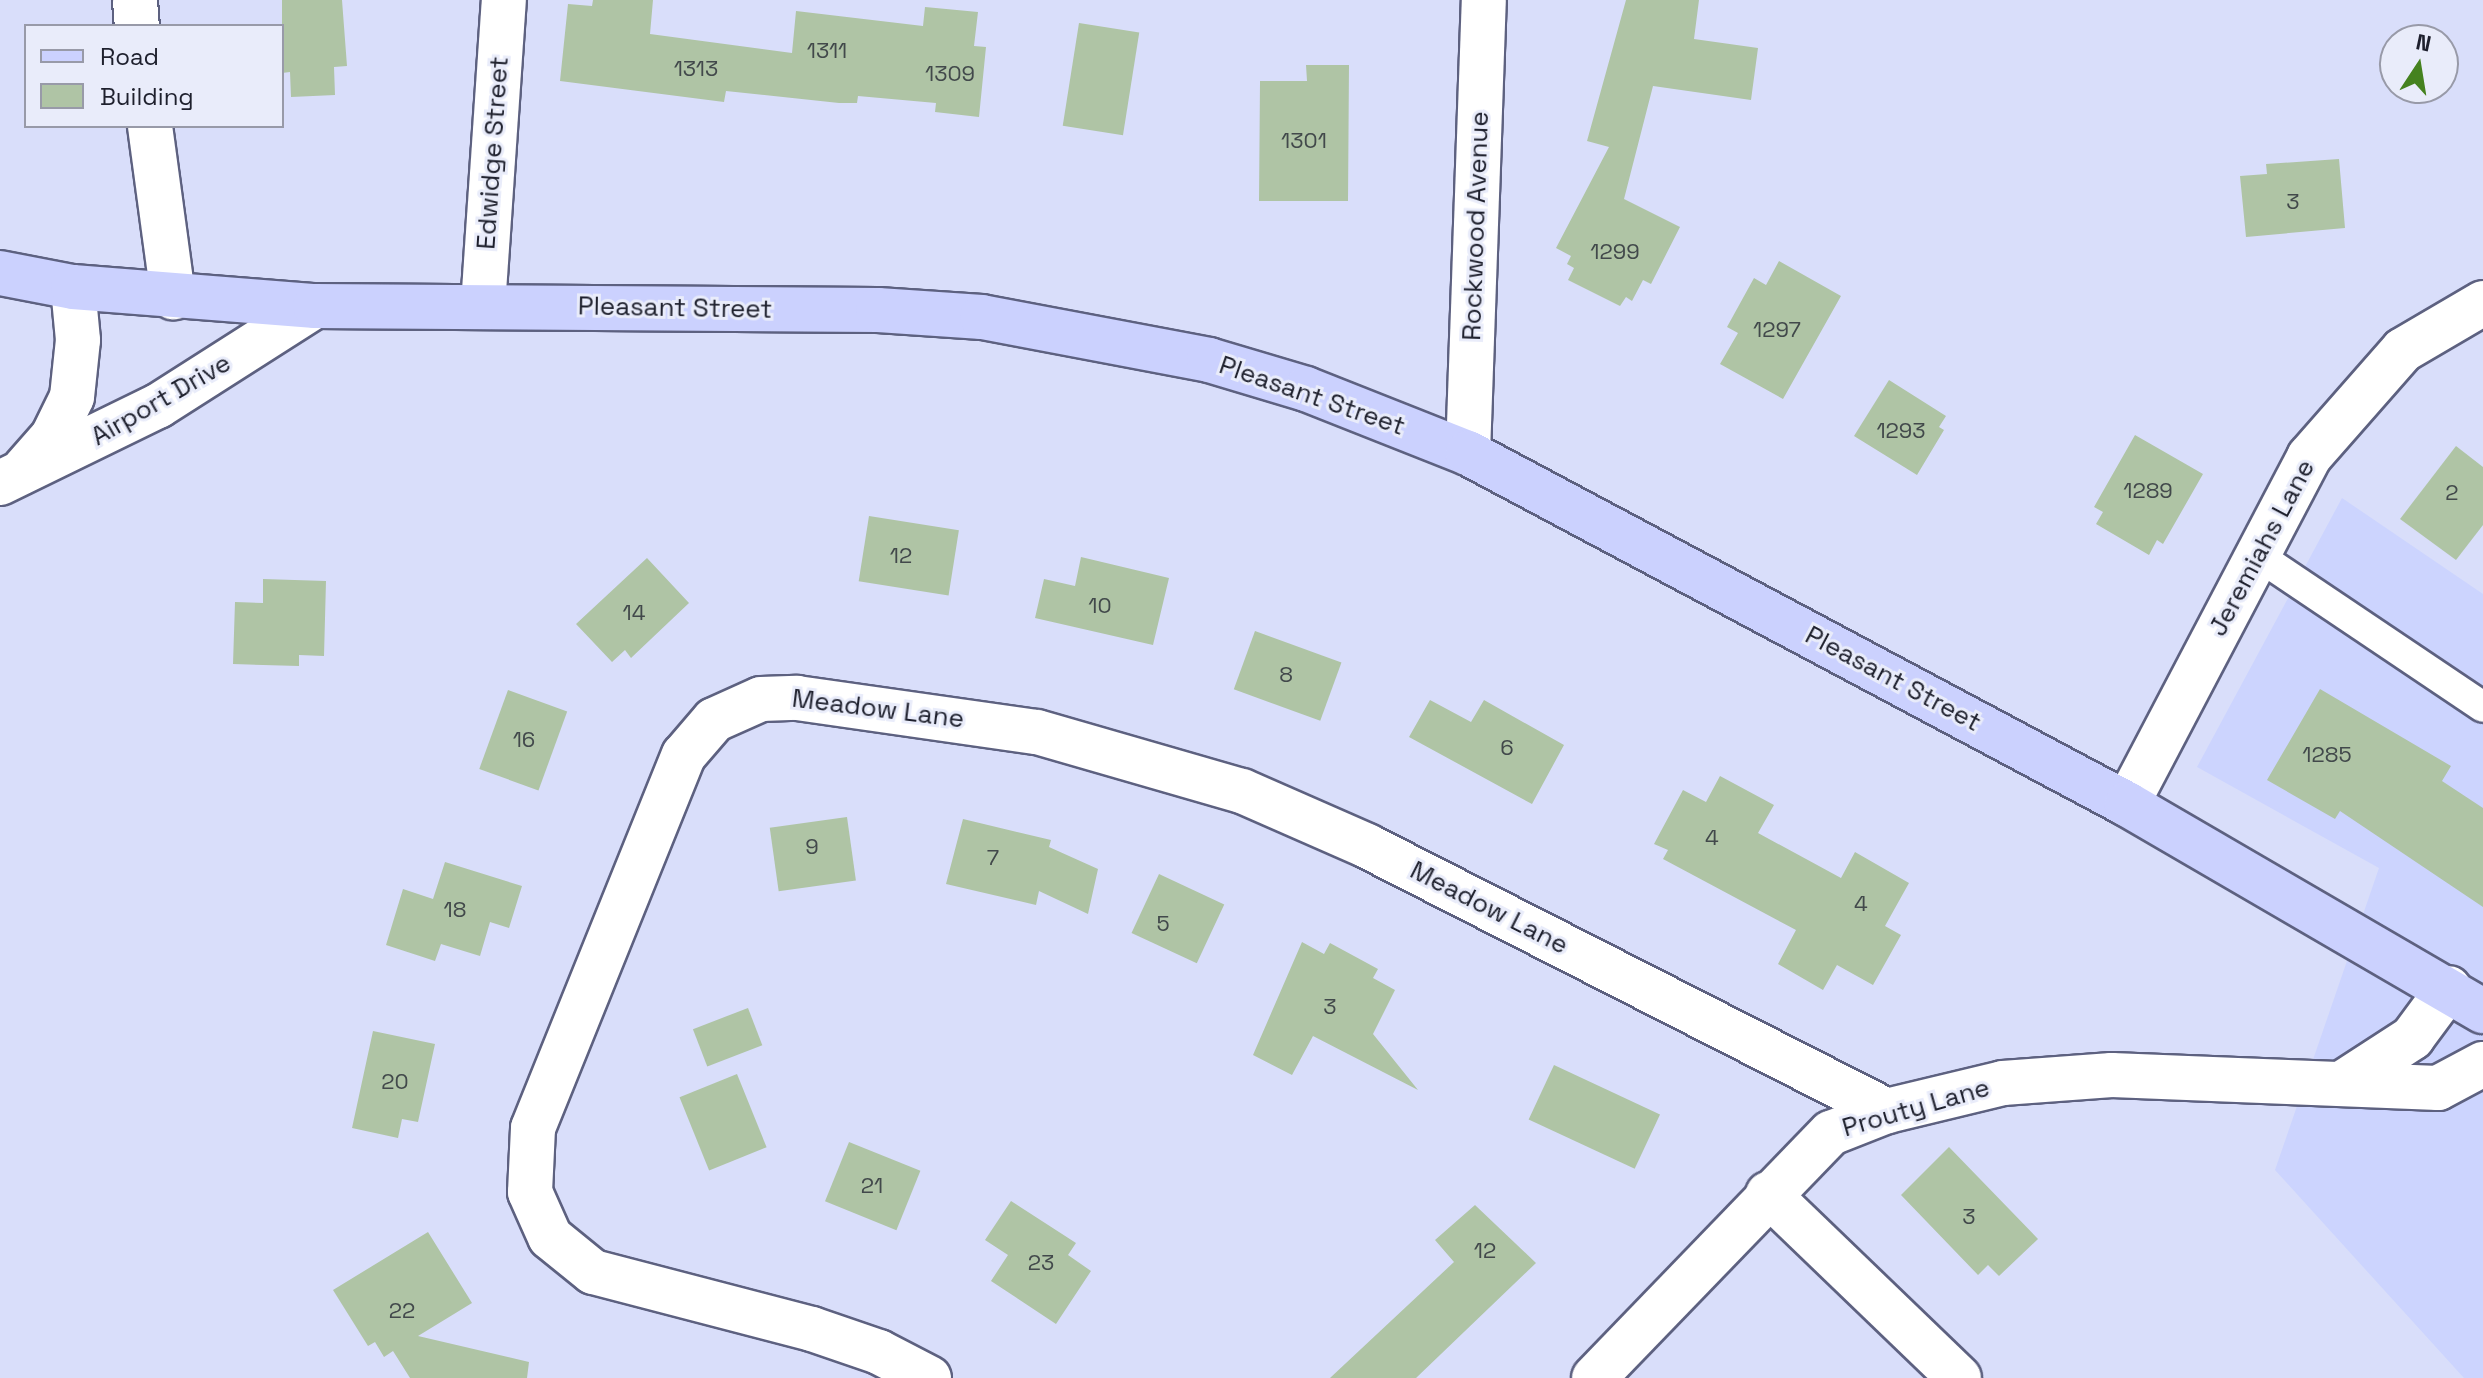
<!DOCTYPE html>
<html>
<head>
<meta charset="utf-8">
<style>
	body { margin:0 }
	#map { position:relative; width:2483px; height:1378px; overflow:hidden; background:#d9defa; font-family:"Space Grotesk",sans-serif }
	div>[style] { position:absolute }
	.built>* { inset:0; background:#ccd4fe }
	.building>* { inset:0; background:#afc4a5; transform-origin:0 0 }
	.roads { filter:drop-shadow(2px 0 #5d6180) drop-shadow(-2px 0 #5d6180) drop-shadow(0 2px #5d6180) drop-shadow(0 -2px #5d6180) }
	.lane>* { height:30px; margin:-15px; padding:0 15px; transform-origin:15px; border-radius:15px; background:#fff }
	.street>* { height:44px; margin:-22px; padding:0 22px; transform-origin:22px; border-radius:22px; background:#fff }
	.secondary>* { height:44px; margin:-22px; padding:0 22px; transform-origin:22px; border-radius:22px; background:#fff }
	.primary>* { height:44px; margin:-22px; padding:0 22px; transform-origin:22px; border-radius:22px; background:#cbd1fe }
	span { translate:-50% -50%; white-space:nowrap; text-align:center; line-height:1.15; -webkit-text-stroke:6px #e9ecfa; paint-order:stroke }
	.number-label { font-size:22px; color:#42494b }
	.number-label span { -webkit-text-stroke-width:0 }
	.street-label { font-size:26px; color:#1e202d }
	.legend { position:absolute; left:24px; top:24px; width:260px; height:104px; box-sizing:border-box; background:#e9ecfa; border:2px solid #989aa8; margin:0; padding:10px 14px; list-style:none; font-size:24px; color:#1e202d }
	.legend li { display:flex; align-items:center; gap:16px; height:40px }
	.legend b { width:40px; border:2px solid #989aa8 }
	.north { position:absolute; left:2379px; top:24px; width:80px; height:80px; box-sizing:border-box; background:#e9ecfa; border:2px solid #989aa8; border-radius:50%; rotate:12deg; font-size:22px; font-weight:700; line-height:32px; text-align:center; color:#1e202d }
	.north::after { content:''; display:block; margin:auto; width:28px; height:36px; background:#45821f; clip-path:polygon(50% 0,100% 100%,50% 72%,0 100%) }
</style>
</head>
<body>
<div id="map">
	<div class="built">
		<div style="clip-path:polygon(2342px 498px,2483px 594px,2483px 1378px,2464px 1378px,2275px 1170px,2379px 868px,2197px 767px)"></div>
	</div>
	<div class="building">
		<div style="clip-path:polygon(282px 0,342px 0,347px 66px,334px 67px,335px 95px,291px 97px,290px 72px,282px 73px)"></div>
		<div style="clip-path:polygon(593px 0,653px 0,650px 34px,792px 53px,796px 11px,923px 26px,925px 7px,978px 12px,974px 46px,986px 47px,979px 117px,935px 112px,936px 103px,858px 96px,857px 103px,839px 103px,726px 91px,724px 102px,560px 81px,568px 4px,592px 6px)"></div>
		<div style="clip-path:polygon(1626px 0,1699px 0,1694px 39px,1758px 48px,1751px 100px,1653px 86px,1624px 199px,1680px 227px,1651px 284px,1643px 280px,1632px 301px,1626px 297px,1620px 306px,1568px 280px,1574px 268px,1567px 264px,1571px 256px,1556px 248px,1609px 147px,1587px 141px)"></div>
		<div style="left:1079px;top:23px;width:61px;height:104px;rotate:9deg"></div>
		<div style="clip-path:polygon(1306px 65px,1349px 65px,1348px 201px,1259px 201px,1260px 81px,1307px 81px)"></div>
		<div style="clip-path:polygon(2339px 159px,2345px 228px,2246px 237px,2240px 176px,2267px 174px,2266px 164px)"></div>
		<div style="clip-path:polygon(1779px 261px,1841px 296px,1783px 399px,1720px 364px,1738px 333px,1727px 327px,1754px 278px,1766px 285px)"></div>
		<div style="clip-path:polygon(1889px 380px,1946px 416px,1939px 427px,1944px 430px,1917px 475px,1854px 436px)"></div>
		<div style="clip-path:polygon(2135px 435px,2203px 474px,2163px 544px,2157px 540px,2149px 555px,2096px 524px,2103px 512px,2094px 507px)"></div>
		<div style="clip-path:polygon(2456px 446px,2483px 467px,2483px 525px,2456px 560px,2400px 519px)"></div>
		<div style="left:869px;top:516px;width:91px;height:66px;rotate:9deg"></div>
		<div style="clip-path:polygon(1081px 557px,1169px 578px,1153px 645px,1035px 618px,1044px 579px,1075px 586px)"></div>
		<div style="clip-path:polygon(647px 558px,689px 603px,631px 658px,625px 650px,612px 662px,576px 624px)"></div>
		<div style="clip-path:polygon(263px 579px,326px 581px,324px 656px,299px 655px,299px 666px,233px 664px,235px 602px,263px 603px)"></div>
		<div style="left:1255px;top:631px;width:92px;height:62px;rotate:20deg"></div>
		<div style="clip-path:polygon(2320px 689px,2451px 766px,2442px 781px,2483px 808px,2483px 907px,2340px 811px,2335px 819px,2267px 780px)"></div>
		<div style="left:508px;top:690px;width:63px;height:84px;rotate:20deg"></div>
		<div style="clip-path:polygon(1430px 700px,1471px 722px,1484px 700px,1564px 745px,1532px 804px,1409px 737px)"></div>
		<div style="clip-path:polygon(1720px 776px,1774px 805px,1758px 833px,1841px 878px,1855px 852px,1909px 883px,1885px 926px,1901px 935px,1873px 985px,1837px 965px,1823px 990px,1778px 964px,1796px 930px,1663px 859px,1668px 850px,1654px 844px,1683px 790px,1706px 802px)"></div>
		<div style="left:847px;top:817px;width:64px;height:78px;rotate:82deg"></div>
		<div style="clip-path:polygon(963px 819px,1051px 840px,1049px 847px,1098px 869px,1088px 914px,1039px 891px,1036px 905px,946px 884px)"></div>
		<div style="clip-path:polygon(445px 862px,522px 886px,509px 928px,490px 922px,480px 956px,441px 944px,435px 961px,386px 945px,403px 889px,433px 899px)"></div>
		<div style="left:1159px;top:874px;width:72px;height:65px;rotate:25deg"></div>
		<div style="clip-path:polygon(1302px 942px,1324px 954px,1330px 943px,1378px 969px,1373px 978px,1395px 990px,1373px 1034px,1418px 1090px,1313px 1036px,1292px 1075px,1253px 1055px)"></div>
		<div style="left:748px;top:1008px;width:40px;height:59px;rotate:69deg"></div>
		<div style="clip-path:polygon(373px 1031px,435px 1044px,418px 1122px,402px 1119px,398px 1138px,352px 1128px)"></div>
		<div style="left:1554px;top:1065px;width:117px;height:60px;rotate:25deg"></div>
		<div style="left:737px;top:1074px;width:79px;height:62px;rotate:68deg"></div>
		<div style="left:849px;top:1142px;width:77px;height:64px;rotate:22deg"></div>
		<div style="clip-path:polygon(1949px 1147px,2038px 1239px,1999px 1276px,1988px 1265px,1978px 1275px,1901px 1195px)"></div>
		<div style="clip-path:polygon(1011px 1201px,1076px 1243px,1068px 1255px,1091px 1271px,1056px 1324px,991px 1281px,1008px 1255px,985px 1240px)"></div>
		<div style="clip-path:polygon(1475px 1205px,1536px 1263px,1416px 1378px,1330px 1378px,1454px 1262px,1435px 1240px)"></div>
		<div style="clip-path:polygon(428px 1232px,472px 1303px,418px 1336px,529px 1362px,527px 1378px,410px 1378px,393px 1351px,384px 1357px,375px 1342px,368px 1346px,333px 1290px)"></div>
	</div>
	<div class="roads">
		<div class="lane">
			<div style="left:2257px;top:555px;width:272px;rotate:33.9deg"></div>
		</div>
		<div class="street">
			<div style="left:135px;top:0;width:26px;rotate:86deg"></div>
			<div style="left:150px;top:126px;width:173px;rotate:82.3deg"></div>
			<div style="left:483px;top:306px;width:307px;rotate:-86.1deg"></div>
			<div style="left:1468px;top:453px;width:453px;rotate:-88deg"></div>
			<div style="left:2127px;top:804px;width:392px;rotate:-62.3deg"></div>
			<div style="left:2309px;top:457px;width:142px;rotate:-48.7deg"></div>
			<div style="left:2403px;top:350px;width:93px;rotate:-30.4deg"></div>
			<div style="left:2341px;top:1084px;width:85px;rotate:-32.9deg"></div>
			<div style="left:2412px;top:1038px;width:62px;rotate:-53.5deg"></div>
			<div style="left:1768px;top:1194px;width:265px;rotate:43.9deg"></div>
			<div style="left:929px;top:1378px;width:56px;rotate:-152.5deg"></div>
			<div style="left:879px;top:1352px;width:71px;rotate:-161.1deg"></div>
			<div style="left:812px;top:1329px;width:226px;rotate:-165.4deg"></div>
			<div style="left:593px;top:1272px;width:55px;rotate:-140.9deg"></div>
			<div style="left:550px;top:1237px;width:49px;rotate:-114deg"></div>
			<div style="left:530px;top:1192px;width:64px;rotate:-87.3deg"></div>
			<div style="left:533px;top:1128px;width:402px;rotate:-68deg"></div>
			<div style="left:684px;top:755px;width:46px;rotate:-49.4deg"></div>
			<div style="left:714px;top:720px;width:51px;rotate:-24.1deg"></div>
			<div style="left:761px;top:699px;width:36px;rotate:-2deg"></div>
			<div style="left:797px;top:698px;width:242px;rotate:8.1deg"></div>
			<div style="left:1037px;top:732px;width:213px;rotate:16.1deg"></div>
			<div style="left:1242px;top:791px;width:137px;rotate:23.7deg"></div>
			<div style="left:1367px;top:846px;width:584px;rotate:27deg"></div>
			<div style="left:1594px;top:1378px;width:341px;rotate:-46deg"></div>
			<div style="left:1831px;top:1133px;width:60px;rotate:-21.4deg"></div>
			<div style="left:1887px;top:1111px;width:119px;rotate:-13.6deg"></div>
			<div style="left:2003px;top:1083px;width:109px;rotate:-4.2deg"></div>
			<div style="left:2112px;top:1075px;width:326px;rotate:2.3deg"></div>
			<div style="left:2438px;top:1088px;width:51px;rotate:-28.1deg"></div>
		</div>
		<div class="secondary">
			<div style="left:25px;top:468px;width:43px;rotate:-48.8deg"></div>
			<div style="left:53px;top:436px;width:43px;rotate:-64deg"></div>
			<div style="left:72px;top:397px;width:57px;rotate:-84deg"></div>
			<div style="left:78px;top:340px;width:53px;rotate:-95.4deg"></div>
			<div style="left:0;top:483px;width:176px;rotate:-26deg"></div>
			<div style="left:158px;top:406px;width:186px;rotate:-32.5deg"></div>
		</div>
		<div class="primary">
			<div style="left:0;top:273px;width:74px;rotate:10.9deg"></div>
			<div style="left:73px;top:287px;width:243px;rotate:4.5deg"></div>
			<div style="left:315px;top:306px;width:563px;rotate:0.41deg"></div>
			<div style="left:878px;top:310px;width:104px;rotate:3.9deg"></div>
			<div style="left:982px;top:317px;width:231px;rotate:10.7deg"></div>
			<div style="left:1209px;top:360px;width:101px;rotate:16.6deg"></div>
			<div style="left:1306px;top:389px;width:174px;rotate:21.6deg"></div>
			<div style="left:1468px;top:453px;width:747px;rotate:28.04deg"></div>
			<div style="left:2127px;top:804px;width:412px;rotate:30.2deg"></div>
		</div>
	</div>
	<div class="number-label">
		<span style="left:827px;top:51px">1311</span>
		<span style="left:696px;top:69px">1313</span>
		<span style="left:950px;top:74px">1309</span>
		<span style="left:1304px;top:141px">1301</span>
		<span style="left:2293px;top:202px">3</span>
		<span style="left:1615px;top:252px">1299</span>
		<span style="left:1777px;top:330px">1297</span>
		<span style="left:1901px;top:431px">1293</span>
		<span style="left:2148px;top:491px">1289</span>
		<span style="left:2452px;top:493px">2</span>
		<span style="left:901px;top:556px">12</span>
		<span style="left:1100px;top:606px">10</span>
		<span style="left:634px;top:613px">14</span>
		<span style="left:1286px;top:675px">8</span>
		<span style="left:524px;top:740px">16</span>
		<span style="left:1507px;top:748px">6</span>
		<span style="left:2327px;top:755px">1285</span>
		<span style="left:1712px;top:838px">4</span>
		<span style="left:812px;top:847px">9</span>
		<span style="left:993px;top:858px">7</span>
		<span style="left:1861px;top:904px">4</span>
		<span style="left:455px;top:910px">18</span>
		<span style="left:1163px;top:924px">5</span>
		<span style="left:1330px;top:1007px">3</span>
		<span style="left:395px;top:1082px">20</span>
		<span style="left:872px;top:1186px">21</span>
		<span style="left:1969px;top:1217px">3</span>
		<span style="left:1485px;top:1251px">12</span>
		<span style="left:1041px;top:1263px">23</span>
		<span style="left:402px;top:1311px">22</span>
	</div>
	<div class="street-label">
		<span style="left:493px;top:153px;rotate:-86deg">Edwidge Street</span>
		<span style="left:1476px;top:226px;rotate:-88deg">Rockwood Avenue</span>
		<span style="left:675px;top:308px;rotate:1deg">Pleasant Street</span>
		<span style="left:1312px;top:396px;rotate:19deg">Pleasant Street</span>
		<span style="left:161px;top:400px;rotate:-30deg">Airport Drive</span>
		<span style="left:2262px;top:548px;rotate:-62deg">Jeremiahs Lane</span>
		<span style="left:1893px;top:679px;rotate:28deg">Pleasant Street</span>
		<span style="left:878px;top:709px;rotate:7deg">Meadow Lane</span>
		<span style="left:1489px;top:908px;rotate:27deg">Meadow Lane</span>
		<span style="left:1916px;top:1108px;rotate:-16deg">Prouty Lane</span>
	</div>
	<ul class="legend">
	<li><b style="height:10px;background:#cbd1fe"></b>Road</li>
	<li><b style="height:22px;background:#afc4a5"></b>Building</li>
	</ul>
	<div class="north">N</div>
</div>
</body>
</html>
